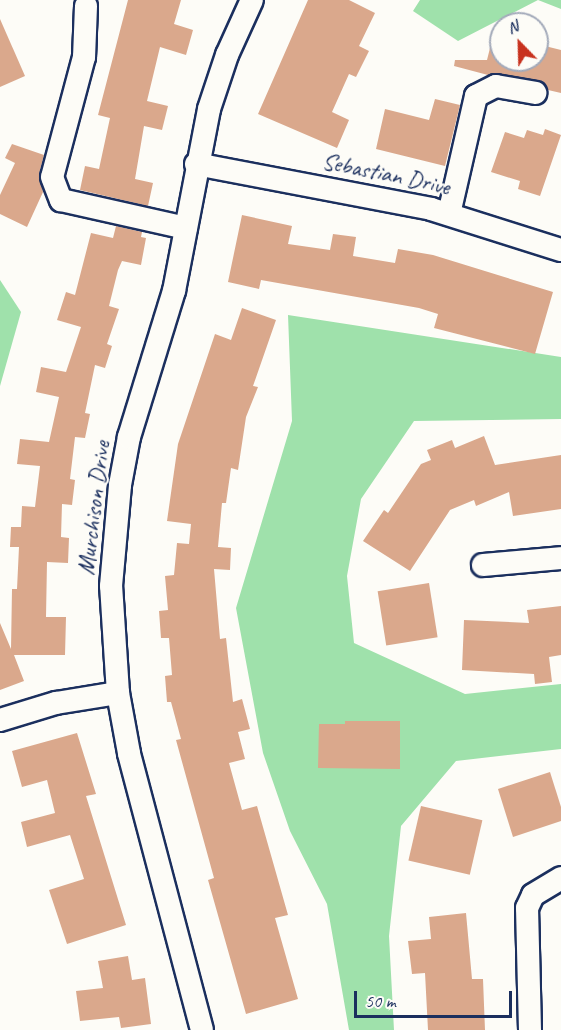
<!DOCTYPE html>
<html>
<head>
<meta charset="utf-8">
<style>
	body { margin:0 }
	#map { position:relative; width:561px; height:1030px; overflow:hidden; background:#fdfcf7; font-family:Caveat,sans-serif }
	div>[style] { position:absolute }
	.green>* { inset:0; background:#9fe1ab }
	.building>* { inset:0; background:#daa88c; transform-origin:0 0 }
	.roads { filter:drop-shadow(2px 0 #1b2f5e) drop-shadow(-2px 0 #1b2f5e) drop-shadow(0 2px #1b2f5e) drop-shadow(0 -2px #1b2f5e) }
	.minor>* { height:22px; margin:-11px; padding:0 11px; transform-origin:11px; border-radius:11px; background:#fdfcf7 }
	span { translate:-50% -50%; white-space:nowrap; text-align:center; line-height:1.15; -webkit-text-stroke:4.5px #fdfcf7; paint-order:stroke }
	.street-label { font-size:24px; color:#1b2f5e }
	.north { position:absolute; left:489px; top:12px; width:60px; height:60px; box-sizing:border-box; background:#fdfcf7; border:2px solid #a3aaba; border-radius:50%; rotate:337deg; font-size:16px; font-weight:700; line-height:24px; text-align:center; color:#1b2f5e }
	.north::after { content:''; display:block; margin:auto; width:21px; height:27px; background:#c8321e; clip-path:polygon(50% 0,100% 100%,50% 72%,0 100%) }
	.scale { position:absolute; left:354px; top:991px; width:158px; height:27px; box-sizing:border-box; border:3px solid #1b2f5e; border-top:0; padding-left:8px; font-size:18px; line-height:21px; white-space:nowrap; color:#1b2f5e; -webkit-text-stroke:4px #fdfcf7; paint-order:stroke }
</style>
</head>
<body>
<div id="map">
	<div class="green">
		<div style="clip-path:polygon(420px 0,561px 0,561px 9px,538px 0,458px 41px,413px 11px)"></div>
		<div style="clip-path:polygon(0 280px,21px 312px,0 386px)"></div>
		<div style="clip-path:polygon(288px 315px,561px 357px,561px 419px,414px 421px,361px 499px,347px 576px,354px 643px,465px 694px,561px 684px,561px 749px,456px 761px,401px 826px,389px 936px,394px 1030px,349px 1030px,327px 904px,290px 831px,263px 753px,236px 608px,292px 421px)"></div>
	</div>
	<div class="building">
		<div style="clip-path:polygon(128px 0,181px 0,174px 24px,193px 30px,186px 55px,160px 47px,147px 101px,168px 106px,162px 130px,144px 126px,135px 179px,153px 183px,148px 206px,80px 190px,85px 166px,99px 169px,110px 118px,98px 115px)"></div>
		<div style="clip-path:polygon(308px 0,349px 0,375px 13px,359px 46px,369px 51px,356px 77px,349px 74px,332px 112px,349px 120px,337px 148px,258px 114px)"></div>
		<div style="clip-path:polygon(0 19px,25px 76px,0 87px)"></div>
		<div style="clip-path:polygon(495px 28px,501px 29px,501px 60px,537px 60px,537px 44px,561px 50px,561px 93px,548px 90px,537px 80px,488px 75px,454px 66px,455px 60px,487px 60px)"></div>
		<div style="clip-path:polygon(435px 99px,460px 105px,445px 166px,376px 149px,385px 109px,429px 120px)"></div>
		<div style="clip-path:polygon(545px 129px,561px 135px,540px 196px,518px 189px,520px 181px,491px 172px,505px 132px,524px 138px,527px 130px,543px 135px)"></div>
		<div style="clip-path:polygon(12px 144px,44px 155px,39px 174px,43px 192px,27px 227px,0 214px,0 195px,15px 163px,5px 158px)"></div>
		<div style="clip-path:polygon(242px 215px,292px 226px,288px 244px,330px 250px,333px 234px,356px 237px,353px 256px,395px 263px,398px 249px,433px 255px,553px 292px,535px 354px,434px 328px,438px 314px,419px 308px,261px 280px,259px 289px,228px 282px)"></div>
		<div style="clip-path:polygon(116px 226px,142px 232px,141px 237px,146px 238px,141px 265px,122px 261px,118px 270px,109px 306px,119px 309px,107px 344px,112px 346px,105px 368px,95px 365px,85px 413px,90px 414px,85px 438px,75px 437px,70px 479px,75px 480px,72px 505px,62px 504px,61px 537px,69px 538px,68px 563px,47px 562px,46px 617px,66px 617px,65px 655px,14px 655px,24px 681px,0 690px,0 623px,11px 649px,12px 589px,17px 589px,19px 547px,10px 547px,11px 527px,21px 527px,22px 506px,35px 507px,40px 466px,17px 464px,20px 439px,49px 442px,59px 397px,36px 392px,41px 367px,66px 372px,81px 327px,57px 320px,66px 292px,75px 295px,91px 233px,113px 238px)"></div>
		<div style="clip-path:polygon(242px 308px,276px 320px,253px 386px,258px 387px,246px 417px,238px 470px,231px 468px,226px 503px,222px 503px,218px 547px,231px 548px,230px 570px,214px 569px,220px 639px,226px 638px,233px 702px,242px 699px,250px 729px,238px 732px,245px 759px,229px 763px,242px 810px,257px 806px,288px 915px,275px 918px,298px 999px,246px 1014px,208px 880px,214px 878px,176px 740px,181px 739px,171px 702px,167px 702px,165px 676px,172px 675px,169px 638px,161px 638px,159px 611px,168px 610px,165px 576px,174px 575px,177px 543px,189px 544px,191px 524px,167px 521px,178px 444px,215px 334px,231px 340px)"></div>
		<div style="clip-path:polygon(484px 436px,495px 465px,561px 455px,561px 509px,513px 516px,509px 492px,476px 506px,474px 500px,450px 510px,410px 571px,363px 541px,384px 510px,388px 513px,421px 464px,431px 460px,427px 450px,452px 440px,455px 448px)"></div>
		<div style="left:429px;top:583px;width:55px;height:52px;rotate:81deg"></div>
		<div style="clip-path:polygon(561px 606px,561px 655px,549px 657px,552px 682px,535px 684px,534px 674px,462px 670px,464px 620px,529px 623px,527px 610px)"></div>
		<div style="clip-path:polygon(345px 721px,400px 721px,400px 769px,318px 768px,319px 724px,345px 724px)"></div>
		<div style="clip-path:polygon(77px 733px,96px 794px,86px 796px,126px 925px,67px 944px,49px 890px,84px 879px,70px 835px,27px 847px,21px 822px,55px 813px,47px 780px,22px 787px,12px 751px)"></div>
		<div style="clip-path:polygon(550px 772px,561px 807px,561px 821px,513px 837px,498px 789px)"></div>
		<div style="left:421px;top:806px;width:63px;height:56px;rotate:13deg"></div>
		<div style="clip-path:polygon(466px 913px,472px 979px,483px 979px,485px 1030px,428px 1030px,425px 973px,412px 974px,408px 941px,431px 939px,429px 917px)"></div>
		<div style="clip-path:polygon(128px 956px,132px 980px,145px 978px,151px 1024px,121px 1028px,119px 1017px,80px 1021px,76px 991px,103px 988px,98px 961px)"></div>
	</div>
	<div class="roads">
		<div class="minor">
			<div style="left:86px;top:6px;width:51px;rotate:92.2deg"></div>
			<div style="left:84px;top:57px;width:124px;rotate:104.9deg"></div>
			<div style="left:52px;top:177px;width:25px;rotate:69deg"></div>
			<div style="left:61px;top:200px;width:128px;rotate:12.6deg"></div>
			<div style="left:196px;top:164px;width:239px;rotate:10.8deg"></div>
			<div style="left:431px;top:209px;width:136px;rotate:17.5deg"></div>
			<div style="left:449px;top:214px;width:121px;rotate:-77.1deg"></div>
			<div style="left:476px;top:96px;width:22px;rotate:-27deg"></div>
			<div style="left:496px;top:86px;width:40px;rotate:10deg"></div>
			<div style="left:483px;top:565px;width:78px;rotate:-5.1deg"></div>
			<div style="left:0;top:720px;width:59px;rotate:-16.9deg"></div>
			<div style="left:56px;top:703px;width:63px;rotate:-9.2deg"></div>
			<div style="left:202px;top:1030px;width:286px;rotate:-104.8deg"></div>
			<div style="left:129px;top:753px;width:61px;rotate:-100.4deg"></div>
			<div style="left:118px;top:693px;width:107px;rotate:-93.7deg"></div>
			<div style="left:111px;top:586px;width:101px;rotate:-84.9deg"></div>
			<div style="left:120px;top:485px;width:49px;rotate:-79.4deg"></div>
			<div style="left:129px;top:437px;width:153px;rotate:-72.9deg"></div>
			<div style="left:174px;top:291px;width:185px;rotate:-79.1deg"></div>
			<div style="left:209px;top:109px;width:57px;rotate:-71.6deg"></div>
			<div style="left:227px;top:55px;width:60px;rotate:-65.6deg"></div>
			<div style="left:530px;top:1030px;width:122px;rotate:-91.4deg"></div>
			<div style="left:527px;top:908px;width:14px;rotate:-65deg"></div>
			<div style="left:533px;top:895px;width:33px;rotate:-31deg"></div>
		</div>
	</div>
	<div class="street-label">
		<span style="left:386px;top:174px;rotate:12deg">Sebastian Drive</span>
		<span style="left:94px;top:508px;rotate:-83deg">Murchison Drive</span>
	</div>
	<div class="north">N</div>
	<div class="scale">50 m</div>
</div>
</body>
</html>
